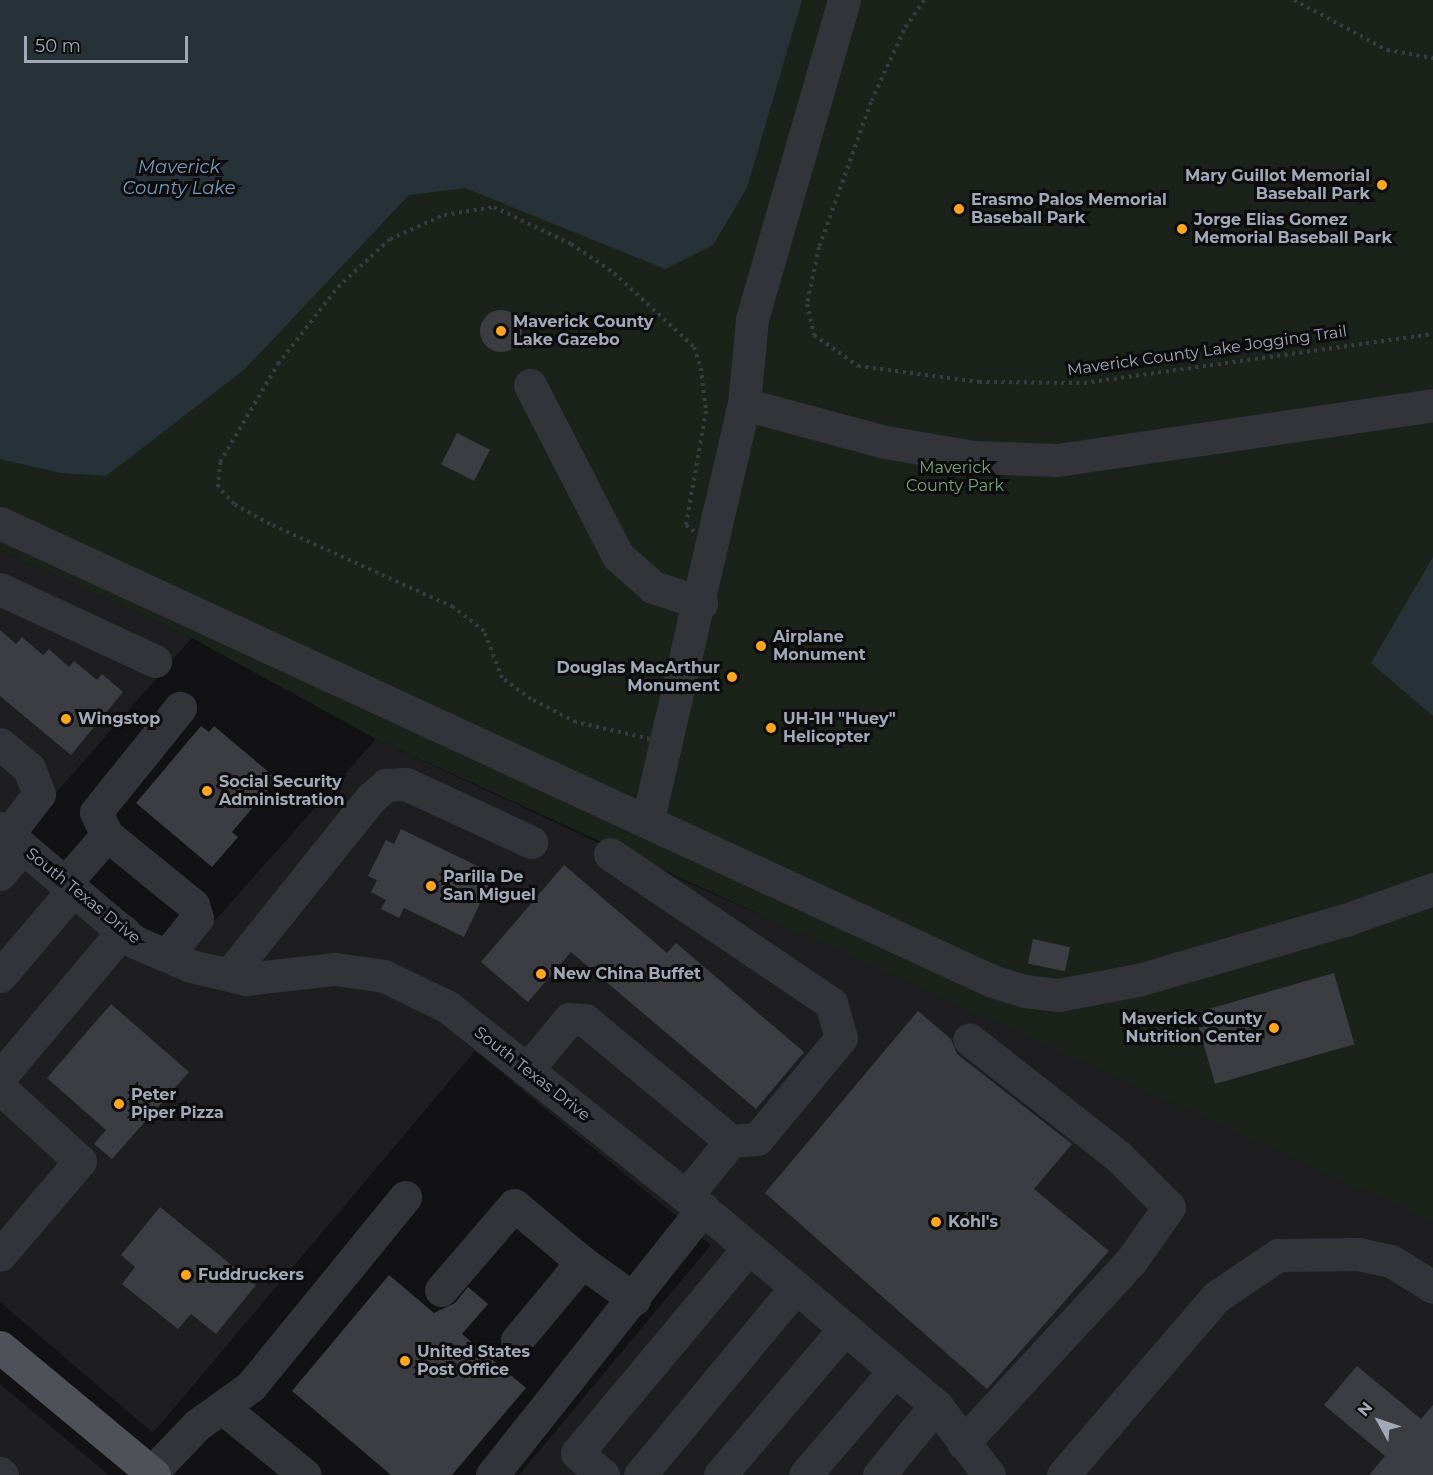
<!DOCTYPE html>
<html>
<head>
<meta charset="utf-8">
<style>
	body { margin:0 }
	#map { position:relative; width:1433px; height:1475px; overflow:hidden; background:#121214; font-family:Montserrat,sans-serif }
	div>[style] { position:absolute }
	.built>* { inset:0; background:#1e1e21 }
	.green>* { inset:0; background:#1a221a }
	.water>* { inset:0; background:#273238 }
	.building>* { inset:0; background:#3c3d42; transform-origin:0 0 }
	.round { border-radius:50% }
	.path>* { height:4px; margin-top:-2px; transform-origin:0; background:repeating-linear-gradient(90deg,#383b40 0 3px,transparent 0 7.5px) }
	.minor>* { height:33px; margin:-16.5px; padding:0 16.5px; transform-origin:16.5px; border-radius:16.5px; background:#323439 }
	.major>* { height:33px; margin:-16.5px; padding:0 16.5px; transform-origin:16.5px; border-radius:16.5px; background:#4e5158 }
	.dots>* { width:16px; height:16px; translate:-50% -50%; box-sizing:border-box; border:3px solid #0d0d0f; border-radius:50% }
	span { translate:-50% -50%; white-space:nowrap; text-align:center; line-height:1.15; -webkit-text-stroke:6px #0d0d0f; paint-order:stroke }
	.poi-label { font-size:16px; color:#a2a9b6; font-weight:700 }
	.right { translate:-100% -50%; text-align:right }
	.left { translate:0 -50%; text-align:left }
	.street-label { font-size:16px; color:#a2a9b6 }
	.park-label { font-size:16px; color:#77a377 }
	.water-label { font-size:18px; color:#759bb5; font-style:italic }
	.north { position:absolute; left:1349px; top:1391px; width:60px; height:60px; -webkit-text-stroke:4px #0d0d0f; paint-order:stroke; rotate:310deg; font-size:16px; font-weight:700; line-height:24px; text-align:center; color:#a2a9b6 }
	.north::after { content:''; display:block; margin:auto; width:21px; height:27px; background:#a2a9b6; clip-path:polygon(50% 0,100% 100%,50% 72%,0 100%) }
	.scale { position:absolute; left:24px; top:36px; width:164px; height:27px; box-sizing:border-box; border:3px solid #a2a9b6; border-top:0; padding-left:8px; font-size:18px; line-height:21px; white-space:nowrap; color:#a2a9b6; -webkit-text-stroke:4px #0d0d0f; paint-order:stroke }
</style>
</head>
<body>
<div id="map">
	<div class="built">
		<div style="clip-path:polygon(0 550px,192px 638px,25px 828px,145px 937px,194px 944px,376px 739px,629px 857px,1433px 1210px,1433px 1475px,519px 1475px,711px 1245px,475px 1051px,153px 1433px,0 1302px)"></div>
		<div style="clip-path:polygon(0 1384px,109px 1475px,0 1475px)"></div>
	</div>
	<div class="green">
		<div style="clip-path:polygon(0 0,1433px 0,1433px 1222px,376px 739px,192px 638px,0 550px)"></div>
	</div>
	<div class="water">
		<div style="clip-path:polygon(0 0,802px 0,747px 188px,713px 245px,665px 269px,465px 188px,409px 195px,245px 369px,106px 476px,61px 473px,0 459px)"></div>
		<div style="clip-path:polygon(1433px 557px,1433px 716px,1371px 663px)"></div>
	</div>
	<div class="building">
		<div class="round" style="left:480px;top:310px;width:42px;height:42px"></div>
		<div style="left:457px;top:433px;width:37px;height:35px;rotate:27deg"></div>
		<div style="clip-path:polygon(0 630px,16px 644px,22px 637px,43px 655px,49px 649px,69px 667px,74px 661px,97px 680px,102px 674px,123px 692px,71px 755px,0 696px)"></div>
		<div style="clip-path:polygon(201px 726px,209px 732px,214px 726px,277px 779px,232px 832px,238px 837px,212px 867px,136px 803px)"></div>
		<div style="clip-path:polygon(401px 829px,494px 874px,464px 937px,404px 908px,399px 918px,381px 909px,386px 900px,371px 892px,377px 880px,368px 876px,386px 840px,394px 844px)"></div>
		<div style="clip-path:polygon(564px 865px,667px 953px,676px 943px,804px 1052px,756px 1109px,571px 952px,528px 1002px,481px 962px)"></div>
		<div style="left:1033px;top:939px;width:38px;height:25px;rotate:12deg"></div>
		<div style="left:1334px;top:973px;width:74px;height:145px;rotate:74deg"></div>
		<div style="clip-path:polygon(111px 1004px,189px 1072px,112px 1159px,94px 1144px,106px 1130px,47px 1078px)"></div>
		<div style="clip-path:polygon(918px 1011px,951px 1039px,957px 1054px,1072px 1144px,1034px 1189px,1109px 1251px,987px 1389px,765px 1193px)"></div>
		<div style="clip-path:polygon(160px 1207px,256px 1285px,216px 1334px,191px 1314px,178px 1329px,122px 1284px,135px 1267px,121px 1255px)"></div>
		<div style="clip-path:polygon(389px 1275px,434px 1313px,455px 1303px,468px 1287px,488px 1304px,462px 1334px,526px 1388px,452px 1475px,391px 1475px,292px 1391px)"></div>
		<div style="clip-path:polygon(1357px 1366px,1421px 1419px,1433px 1405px,1433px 1475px,1369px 1475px,1385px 1456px,1324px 1405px)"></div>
	</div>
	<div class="path">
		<div style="left:924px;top:0;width:36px;rotate:124deg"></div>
		<div style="left:904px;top:30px;width:79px;rotate:114.6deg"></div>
		<div style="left:871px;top:102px;width:154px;rotate:109.7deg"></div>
		<div style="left:819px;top:247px;width:58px;rotate:101.9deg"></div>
		<div style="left:807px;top:304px;width:32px;rotate:77deg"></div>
		<div style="left:814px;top:335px;width:54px;rotate:35.2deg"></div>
		<div style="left:858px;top:366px;width:122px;rotate:7.5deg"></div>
		<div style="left:979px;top:382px;width:105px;rotate:0.5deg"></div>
		<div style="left:1084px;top:383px;width:352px;rotate:-8deg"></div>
		<div style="left:1294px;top:0;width:106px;rotate:28.3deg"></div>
		<div style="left:1387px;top:50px;width:47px;rotate:9.9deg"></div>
		<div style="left:494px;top:207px;width:85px;rotate:25.7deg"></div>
		<div style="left:571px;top:244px;width:52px;rotate:34deg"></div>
		<div style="left:614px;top:273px;width:109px;rotate:42.8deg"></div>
		<div style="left:694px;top:347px;width:22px;rotate:72deg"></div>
		<div style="left:701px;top:368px;width:43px;rotate:83.4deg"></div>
		<div style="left:706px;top:411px;width:116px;rotate:100deg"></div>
		<div style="left:686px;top:525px;width:21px;rotate:39deg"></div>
		<div style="left:702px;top:538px;width:194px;rotate:103.4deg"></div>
		<div style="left:657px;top:727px;width:14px;rotate:120deg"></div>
		<div style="left:650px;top:739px;width:76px;rotate:-167.1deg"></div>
		<div style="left:576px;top:722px;width:51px;rotate:-152.9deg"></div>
		<div style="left:531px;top:699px;width:36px;rotate:-144deg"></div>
		<div style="left:502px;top:678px;width:50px;rotate:-111deg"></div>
		<div style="left:484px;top:631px;width:39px;rotate:-142deg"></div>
		<div style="left:453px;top:607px;width:201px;rotate:-155.6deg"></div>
		<div style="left:270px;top:524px;width:41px;rotate:-150.9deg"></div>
		<div style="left:234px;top:504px;width:23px;rotate:-133deg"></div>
		<div style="left:218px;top:487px;width:25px;rotate:-85deg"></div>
		<div style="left:220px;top:462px;width:114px;rotate:-59.4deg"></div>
		<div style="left:278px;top:364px;width:98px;rotate:-52.1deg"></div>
		<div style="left:338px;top:287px;width:71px;rotate:-42.7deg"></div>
		<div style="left:390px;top:239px;width:59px;rotate:-24deg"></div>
		<div style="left:444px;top:215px;width:51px;rotate:-9.1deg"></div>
	</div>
	<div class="minor">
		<div style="left:530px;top:385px;width:192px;rotate:62.8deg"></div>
		<div style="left:618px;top:556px;width:47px;rotate:41.5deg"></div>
		<div style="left:653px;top:587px;width:51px;rotate:18.4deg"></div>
		<div style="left:744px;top:404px;width:146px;rotate:15.1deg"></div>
		<div style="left:885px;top:442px;width:90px;rotate:9.6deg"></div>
		<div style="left:974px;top:457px;width:83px;rotate:2.1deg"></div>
		<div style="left:1057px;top:460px;width:380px;rotate:-8.3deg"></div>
		<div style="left:0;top:523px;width:1093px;rotate:24.78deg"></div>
		<div style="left:992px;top:981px;width:34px;rotate:17deg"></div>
		<div style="left:1025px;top:991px;width:34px;rotate:7deg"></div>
		<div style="left:1059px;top:995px;width:80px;rotate:-10.8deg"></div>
		<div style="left:1138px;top:980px;width:216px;rotate:-16.2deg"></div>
		<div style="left:1345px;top:920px;width:93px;rotate:-19.4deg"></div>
		<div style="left:0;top:589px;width:171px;rotate:24.9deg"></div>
		<div style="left:0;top:744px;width:38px;rotate:40deg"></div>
		<div style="left:29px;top:768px;width:28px;rotate:69deg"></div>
		<div style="left:39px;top:794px;width:51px;rotate:127.8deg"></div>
		<div style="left:648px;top:819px;width:426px;rotate:-77deg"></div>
		<div style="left:744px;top:404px;width:85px;rotate:-84.6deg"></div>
		<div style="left:752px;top:319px;width:332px;rotate:-73.9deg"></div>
		<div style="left:0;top:828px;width:177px;rotate:40.2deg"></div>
		<div style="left:135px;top:942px;width:61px;rotate:23.2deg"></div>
		<div style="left:191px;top:966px;width:57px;rotate:13.3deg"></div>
		<div style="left:246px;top:979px;width:90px;rotate:-6.4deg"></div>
		<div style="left:335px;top:969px;width:49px;rotate:8.1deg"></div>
		<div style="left:384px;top:976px;width:71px;rotate:25.8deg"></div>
		<div style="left:448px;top:1007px;width:350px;rotate:38.5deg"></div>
		<div style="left:722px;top:1225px;width:280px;rotate:40.1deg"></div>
		<div style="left:936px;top:1405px;width:88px;rotate:52.9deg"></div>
		<div style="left:107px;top:835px;width:111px;rotate:39.1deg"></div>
		<div style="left:193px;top:905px;width:14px;rotate:73deg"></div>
		<div style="left:197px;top:918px;width:48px;rotate:129deg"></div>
		<div style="left:610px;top:854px;width:267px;rotate:34deg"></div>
		<div style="left:831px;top:1003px;width:36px;rotate:74deg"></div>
		<div style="left:841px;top:1038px;width:131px;rotate:129.7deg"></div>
		<div style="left:757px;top:1139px;width:26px;rotate:176deg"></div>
		<div style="left:731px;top:1141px;width:71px;rotate:129.3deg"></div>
		<div style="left:0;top:874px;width:35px;rotate:-50deg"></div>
		<div style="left:65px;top:883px;width:64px;rotate:-48.8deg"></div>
		<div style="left:107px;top:835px;width:25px;rotate:-116deg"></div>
		<div style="left:96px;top:812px;width:134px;rotate:-51.1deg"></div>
		<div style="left:229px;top:975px;width:227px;rotate:-51.3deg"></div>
		<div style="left:371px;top:798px;width:20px;rotate:-41deg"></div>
		<div style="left:386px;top:785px;width:20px;rotate:-3deg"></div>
		<div style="left:406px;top:784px;width:138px;rotate:24.9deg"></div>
		<div style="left:0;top:976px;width:113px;rotate:-49.7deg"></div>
		<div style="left:527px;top:1070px;width:66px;rotate:-50.5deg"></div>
		<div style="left:569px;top:1019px;width:16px;rotate:4deg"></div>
		<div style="left:585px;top:1020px;width:190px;rotate:39.7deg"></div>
		<div style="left:0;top:1077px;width:191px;rotate:-49.9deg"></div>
		<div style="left:0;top:1088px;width:108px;rotate:42.4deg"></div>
		<div style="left:80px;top:1161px;width:123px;rotate:130.4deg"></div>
		<div style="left:441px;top:1290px;width:112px;rotate:-49.3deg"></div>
		<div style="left:514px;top:1205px;width:89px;rotate:40deg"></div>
		<div style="left:517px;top:1340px;width:102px;rotate:-50.2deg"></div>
		<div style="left:582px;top:1262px;width:64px;rotate:35.4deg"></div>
		<div style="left:224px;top:1409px;width:104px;rotate:39.2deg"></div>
		<div style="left:963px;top:1443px;width:248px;rotate:-47.3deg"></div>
		<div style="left:1131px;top:1261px;width:66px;rotate:-54.9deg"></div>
		<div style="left:1169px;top:1207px;width:72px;rotate:-135deg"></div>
		<div style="left:1118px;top:1156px;width:189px;rotate:-141.9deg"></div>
		<div style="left:0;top:1473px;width:3px;rotate:45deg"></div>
		<div style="left:151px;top:1473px;width:66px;rotate:-46.2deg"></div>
		<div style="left:197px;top:1425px;width:67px;rotate:-35.8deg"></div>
		<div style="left:251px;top:1386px;width:244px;rotate:-50.8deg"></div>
		<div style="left:492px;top:1475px;width:340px;rotate:-51.6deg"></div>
		<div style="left:603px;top:1475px;width:34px;rotate:-140deg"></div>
		<div style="left:577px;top:1453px;width:268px;rotate:-50.1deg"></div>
		<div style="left:640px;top:1475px;width:244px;rotate:-50.3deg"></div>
		<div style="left:720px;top:1475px;width:193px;rotate:-49.6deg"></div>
		<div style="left:805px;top:1475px;width:138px;rotate:-49.4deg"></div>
		<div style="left:879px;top:1475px;width:90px;rotate:-50.8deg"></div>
		<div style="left:1063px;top:1475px;width:235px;rotate:-49.3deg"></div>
		<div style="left:1216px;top:1297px;width:75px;rotate:-34.1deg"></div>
		<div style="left:1278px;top:1255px;width:80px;rotate:-0.7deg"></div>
		<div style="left:1358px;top:1254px;width:34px;rotate:12deg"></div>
		<div style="left:1391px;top:1261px;width:49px;rotate:31.8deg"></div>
	</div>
	<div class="major">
		<div style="left:0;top:1347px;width:200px;rotate:39.7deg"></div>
	</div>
	<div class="dots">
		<div style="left:1382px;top:185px;background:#ffa61e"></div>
		<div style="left:959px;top:209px;background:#ffa61e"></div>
		<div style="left:1182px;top:229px;background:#ffa61e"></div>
		<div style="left:501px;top:331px;background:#ffa61e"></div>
		<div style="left:761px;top:646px;background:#ffa61e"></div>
		<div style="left:732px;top:677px;background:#ffa61e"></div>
		<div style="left:66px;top:719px;background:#ffa61e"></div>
		<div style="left:771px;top:728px;background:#ffa61e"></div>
		<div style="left:207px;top:791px;background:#ffa61e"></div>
		<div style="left:431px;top:886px;background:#ffa61e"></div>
		<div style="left:541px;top:974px;background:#ffa61e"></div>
		<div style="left:1274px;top:1028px;background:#ffa61e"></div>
		<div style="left:119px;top:1104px;background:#ffa61e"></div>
		<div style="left:936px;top:1222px;background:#ffa61e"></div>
		<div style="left:186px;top:1275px;background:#ffa61e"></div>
		<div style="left:405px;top:1361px;background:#ffa61e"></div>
	</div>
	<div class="poi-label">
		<span class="right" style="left:1370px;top:185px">Mary Guillot Memorial<br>Baseball Park</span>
		<span class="left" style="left:971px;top:209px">Erasmo Palos Memorial<br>Baseball Park</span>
		<span class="left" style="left:1194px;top:229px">Jorge Elias Gomez<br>Memorial Baseball Park</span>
		<span class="left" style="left:513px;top:331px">Maverick County<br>Lake Gazebo</span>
		<span class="left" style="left:773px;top:646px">Airplane<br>Monument</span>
		<span class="right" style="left:720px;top:677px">Douglas MacArthur<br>Monument</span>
		<span class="left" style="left:78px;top:719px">Wingstop</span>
		<span class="left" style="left:783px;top:728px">UH-1H "Huey"<br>Helicopter</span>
		<span class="left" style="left:219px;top:791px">Social Security<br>Administration</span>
		<span class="left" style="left:443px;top:886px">Parilla De<br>San Miguel</span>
		<span class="left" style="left:553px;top:974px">New China Buffet</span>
		<span class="right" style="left:1262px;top:1028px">Maverick County<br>Nutrition Center</span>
		<span class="left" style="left:131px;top:1104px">Peter<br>Piper Pizza</span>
		<span class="left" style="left:948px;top:1222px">Kohl's</span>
		<span class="left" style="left:198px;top:1275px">Fuddruckers</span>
		<span class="left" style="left:417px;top:1361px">United States<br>Post Office</span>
	</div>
	<div class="street-label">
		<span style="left:1207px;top:351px;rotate:-8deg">Maverick County Lake Jogging Trail</span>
		<span style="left:83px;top:896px;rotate:39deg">South Texas Drive</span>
		<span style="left:532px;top:1074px;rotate:38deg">South Texas Drive</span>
	</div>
	<div class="park-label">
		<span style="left:955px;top:477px">Maverick<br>County Park</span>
	</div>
	<div class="water-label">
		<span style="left:179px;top:178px">Maverick<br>County Lake</span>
	</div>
	<div class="north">N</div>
	<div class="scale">50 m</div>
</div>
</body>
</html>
